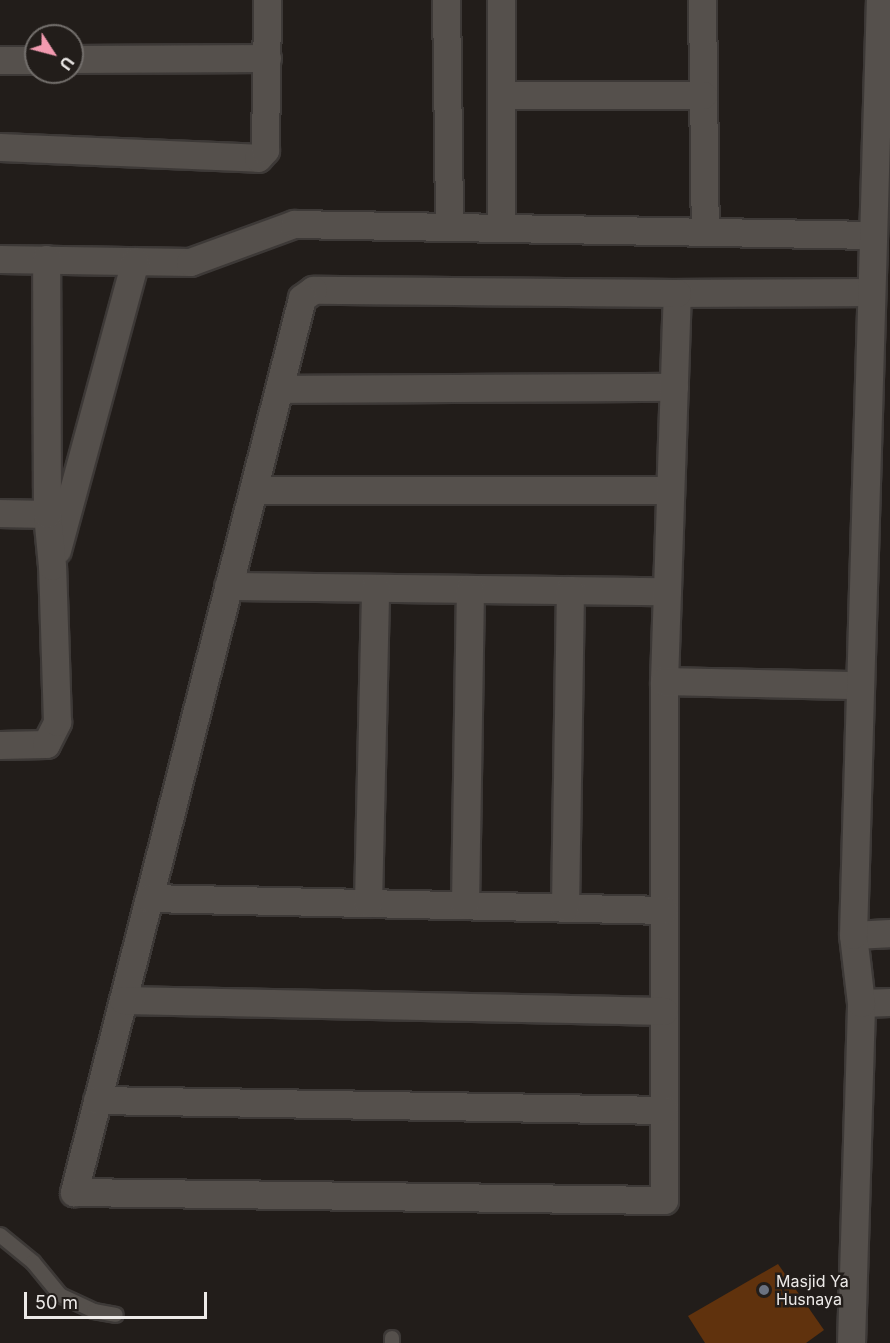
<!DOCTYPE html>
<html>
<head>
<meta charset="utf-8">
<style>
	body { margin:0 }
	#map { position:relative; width:890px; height:1343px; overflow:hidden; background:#221d1a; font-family:Inter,sans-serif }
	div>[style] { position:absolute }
	.building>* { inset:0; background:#60320d }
	.roads { filter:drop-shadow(2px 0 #3d3937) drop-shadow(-2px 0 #3d3937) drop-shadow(0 2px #3d3937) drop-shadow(0 -2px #3d3937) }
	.lane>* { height:14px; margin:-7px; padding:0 7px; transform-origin:7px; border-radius:7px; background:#55504c }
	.street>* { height:27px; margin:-13.5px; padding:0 13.5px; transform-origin:13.5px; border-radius:13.5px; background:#55504c }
	.dots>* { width:16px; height:16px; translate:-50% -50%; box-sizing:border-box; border:3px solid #221d1a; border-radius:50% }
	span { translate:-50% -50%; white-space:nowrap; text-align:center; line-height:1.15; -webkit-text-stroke:5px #221d1a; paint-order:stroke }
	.poi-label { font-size:16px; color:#edeae8 }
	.left { translate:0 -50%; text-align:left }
	.north { position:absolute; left:24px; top:24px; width:60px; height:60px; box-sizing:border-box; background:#221d1a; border:2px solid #736f6c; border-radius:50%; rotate:126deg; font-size:16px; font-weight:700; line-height:24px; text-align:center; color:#edeae8 }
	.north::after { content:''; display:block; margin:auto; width:21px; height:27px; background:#f29ab0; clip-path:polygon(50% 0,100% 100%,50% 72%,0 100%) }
	.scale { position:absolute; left:24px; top:1292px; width:183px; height:27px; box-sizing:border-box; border:3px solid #edeae8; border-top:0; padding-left:8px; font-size:18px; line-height:21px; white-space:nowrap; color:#edeae8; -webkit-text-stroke:4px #221d1a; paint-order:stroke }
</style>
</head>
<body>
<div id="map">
	<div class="building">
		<div style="clip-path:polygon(778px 1264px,824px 1330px,806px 1343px,705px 1343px,688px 1316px)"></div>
	</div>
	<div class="roads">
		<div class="lane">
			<div style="left:0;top:1235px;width:43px;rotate:39.3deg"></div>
			<div style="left:33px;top:1262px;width:43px;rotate:50.7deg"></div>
			<div style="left:60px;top:1295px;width:38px;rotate:25deg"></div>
			<div style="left:94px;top:1311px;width:22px;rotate:10deg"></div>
			<div style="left:392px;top:1343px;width:5px;rotate:-90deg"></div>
		</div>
		<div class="street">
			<div style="left:446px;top:0;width:227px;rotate:89.2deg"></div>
			<div style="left:702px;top:0;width:232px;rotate:89.3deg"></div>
			<div style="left:72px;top:59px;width:195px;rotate:-0.3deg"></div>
			<div style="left:0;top:60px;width:36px"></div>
			<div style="left:501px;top:95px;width:202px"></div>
			<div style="left:0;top:147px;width:258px;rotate:2.4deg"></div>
			<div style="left:258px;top:158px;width:11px;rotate:-49deg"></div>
			<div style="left:265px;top:150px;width:150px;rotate:-89.2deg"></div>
			<div style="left:501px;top:228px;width:228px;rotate:-90deg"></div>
			<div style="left:0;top:259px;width:190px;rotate:0.9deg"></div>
			<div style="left:190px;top:262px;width:111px;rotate:-20.1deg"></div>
			<div style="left:294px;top:224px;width:578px;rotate:1.09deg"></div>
			<div style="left:677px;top:293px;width:194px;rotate:-0.3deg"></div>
			<div style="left:279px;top:389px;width:395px;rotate:-0.3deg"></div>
			<div style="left:253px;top:490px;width:417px"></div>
			<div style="left:0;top:513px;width:47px;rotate:1.2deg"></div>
			<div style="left:57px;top:550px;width:299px;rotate:-74.9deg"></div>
			<div style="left:228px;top:586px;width:439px;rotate:0.7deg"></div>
			<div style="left:664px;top:681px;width:388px;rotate:-88.1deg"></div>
			<div style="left:677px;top:293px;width:364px;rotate:-179.5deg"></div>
			<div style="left:313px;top:290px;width:14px;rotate:144deg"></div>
			<div style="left:302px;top:298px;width:923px;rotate:104.31deg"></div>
			<div style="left:74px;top:1192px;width:590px;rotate:0.78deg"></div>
			<div style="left:664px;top:1200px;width:519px;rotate:-90deg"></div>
			<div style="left:664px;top:681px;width:196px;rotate:1.2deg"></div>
			<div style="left:0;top:745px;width:46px;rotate:-1.2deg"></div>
			<div style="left:46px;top:744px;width:25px;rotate:-63deg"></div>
			<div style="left:57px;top:722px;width:156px;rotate:-91.8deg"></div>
			<div style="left:52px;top:566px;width:52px;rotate:-95.5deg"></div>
			<div style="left:47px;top:514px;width:255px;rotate:-90.2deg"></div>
			<div style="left:149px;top:898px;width:515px;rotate:1.33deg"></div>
			<div style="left:368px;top:903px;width:315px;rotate:-88.7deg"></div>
			<div style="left:465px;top:905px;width:316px;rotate:-89.1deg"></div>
			<div style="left:565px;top:907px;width:317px;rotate:-89.1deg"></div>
			<div style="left:853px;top:935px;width:37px;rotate:-3deg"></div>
			<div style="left:123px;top:1000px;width:541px;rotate:1.16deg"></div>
			<div style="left:861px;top:1003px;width:29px;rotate:-2deg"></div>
			<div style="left:97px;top:1100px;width:567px;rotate:1.01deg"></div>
			<div style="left:851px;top:1343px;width:340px;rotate:-88.3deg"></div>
			<div style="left:861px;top:1003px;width:68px;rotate:-96.7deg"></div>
			<div style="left:853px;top:935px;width:935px;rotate:-88.35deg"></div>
		</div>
	</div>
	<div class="dots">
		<div style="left:764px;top:1290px;background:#6b7280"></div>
	</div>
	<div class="poi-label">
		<span class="left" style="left:776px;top:1290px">Masjid Ya<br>Husnaya</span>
	</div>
	<div class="north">U</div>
	<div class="scale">50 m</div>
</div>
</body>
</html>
